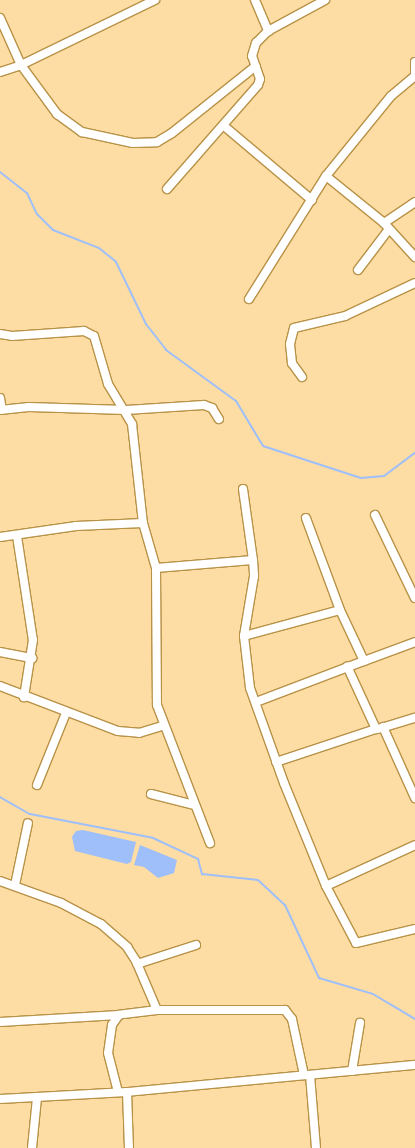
<!DOCTYPE html>
<html>
<head>
<meta charset="utf-8">
<style>
	body { margin:0 }
	#map { position:relative; width:415px; height:1148px; overflow:hidden; background:#fddda3; font-family:"Titillium Web",sans-serif }
	div>[style] { position:absolute }
	.water>* { inset:0; background:#9ebffa }
	.stream>* { height:2px; margin:-1px; padding:0 1px; transform-origin:1px; border-radius:1px; background:#9ebffa }
	.roads { filter:drop-shadow(1px 0 #b89247) drop-shadow(-1px 0 #b89247) drop-shadow(0 1px #b89247) drop-shadow(0 -1px #b89247) }
	.minor>* { height:8px; margin:-4px; padding:0 4px; transform-origin:4px; border-radius:4px; background:#fff }
	span { translate:-50% -50%; white-space:nowrap; text-align:center; line-height:1.15; -webkit-text-stroke:3px #fddda3; paint-order:stroke }
</style>
</head>
<body>
<div id="map">
	<div class="water">
		<div style="clip-path:polygon(83px 830px,136px 842px,131px 862px,127px 864px,75px 851px,72px 837px,76px 831px)"></div>
		<div style="clip-path:polygon(140px 845px,177px 860px,174px 873px,158px 878px,144px 867px,134px 865px)"></div>
	</div>
	<div class="stream">
		<div style="left:0;top:172px;width:34px;rotate:38deg"></div>
		<div style="left:27px;top:193px;width:23px;rotate:65deg"></div>
		<div style="left:37px;top:214px;width:23px;rotate:45deg"></div>
		<div style="left:53px;top:230px;width:49px;rotate:21.4deg"></div>
		<div style="left:99px;top:248px;width:22px;rotate:39deg"></div>
		<div style="left:116px;top:262px;width:69px;rotate:64.2deg"></div>
		<div style="left:146px;top:324px;width:33px;rotate:52deg"></div>
		<div style="left:166px;top:350px;width:87px;rotate:36.1deg"></div>
		<div style="left:236px;top:401px;width:52px;rotate:59deg"></div>
		<div style="left:263px;top:446px;width:103px;rotate:18.1deg"></div>
		<div style="left:361px;top:478px;width:23px;rotate:-5deg"></div>
		<div style="left:384px;top:476px;width:39px;rotate:-37deg"></div>
		<div style="left:0;top:797px;width:34px;rotate:30deg"></div>
		<div style="left:30px;top:814px;width:125px;rotate:11deg"></div>
		<div style="left:153px;top:838px;width:50px;rotate:25deg"></div>
		<div style="left:198px;top:859px;width:16px;rotate:75deg"></div>
		<div style="left:202px;top:874px;width:56px;rotate:6.1deg"></div>
		<div style="left:258px;top:880px;width:37px;rotate:43deg"></div>
		<div style="left:285px;top:905px;width:81px;rotate:65deg"></div>
		<div style="left:319px;top:978px;width:56px;rotate:16.5deg"></div>
		<div style="left:373px;top:994px;width:49px;rotate:30.8deg"></div>
	</div>
	<div class="roads">
		<div class="minor">
			<div style="left:255px;top:0;width:34px;rotate:67deg"></div>
			<div style="left:0;top:18px;width:51px;rotate:65.9deg"></div>
			<div style="left:21px;top:65px;width:61px;rotate:53.7deg"></div>
			<div style="left:57px;top:114px;width:31px;rotate:36deg"></div>
			<div style="left:82px;top:132px;width:52px;rotate:12.2deg"></div>
			<div style="left:133px;top:143px;width:24px;rotate:-2deg"></div>
			<div style="left:157px;top:142px;width:17px;rotate:-31deg"></div>
			<div style="left:172px;top:133px;width:107px;rotate:-38.6deg"></div>
			<div style="left:415px;top:62px;width:14px;rotate:90deg"></div>
			<div style="left:0;top:72px;width:22px;rotate:-18deg"></div>
			<div style="left:21px;top:65px;width:149px;rotate:-25.9deg"></div>
			<div style="left:224px;top:126px;width:115px;rotate:40.1deg"></div>
			<div style="left:326px;top:176px;width:75px;rotate:39deg"></div>
			<div style="left:384px;top:223px;width:46px;rotate:47.6deg"></div>
			<div style="left:167px;top:189px;width:138px;rotate:-48.8deg"></div>
			<div style="left:258px;top:85px;width:6px;rotate:-72deg"></div>
			<div style="left:260px;top:79px;width:24px;rotate:-109deg"></div>
			<div style="left:252px;top:56px;width:14px;rotate:-73deg"></div>
			<div style="left:256px;top:43px;width:17px;rotate:-45deg"></div>
			<div style="left:268px;top:31px;width:65px;rotate:-28.5deg"></div>
			<div style="left:384px;top:223px;width:37px;rotate:-34deg"></div>
			<div style="left:358px;top:270px;width:51px;rotate:-52.9deg"></div>
			<div style="left:249px;top:299px;width:145px;rotate:-58deg"></div>
			<div style="left:326px;top:176px;width:103px;rotate:-50.9deg"></div>
			<div style="left:391px;top:96px;width:31px;rotate:-40deg"></div>
			<div style="left:0;top:334px;width:12px;rotate:9deg"></div>
			<div style="left:12px;top:336px;width:72px;rotate:-4deg"></div>
			<div style="left:84px;top:331px;width:11px;rotate:27deg"></div>
			<div style="left:94px;top:336px;width:50px;rotate:73.7deg"></div>
			<div style="left:108px;top:384px;width:47px;rotate:59deg"></div>
			<div style="left:132px;top:424px;width:100px;rotate:83.7deg"></div>
			<div style="left:302px;top:377px;width:17px;rotate:-126deg"></div>
			<div style="left:292px;top:363px;width:19px;rotate:-96deg"></div>
			<div style="left:290px;top:344px;width:16px;rotate:-76deg"></div>
			<div style="left:294px;top:328px;width:52px;rotate:-13.2deg"></div>
			<div style="left:345px;top:316px;width:77px;rotate:-25.2deg"></div>
			<div style="left:0;top:398px;width:12px;rotate:81deg"></div>
			<div style="left:0;top:410px;width:29px;rotate:-6deg"></div>
			<div style="left:29px;top:407px;width:97px;rotate:1.8deg"></div>
			<div style="left:126px;top:410px;width:78px;rotate:-3.7deg"></div>
			<div style="left:204px;top:405px;width:9px;rotate:21deg"></div>
			<div style="left:212px;top:408px;width:13px;rotate:58deg"></div>
			<div style="left:243px;top:489px;width:72px;rotate:82deg"></div>
			<div style="left:375px;top:515px;width:92px;rotate:64.3deg"></div>
			<div style="left:17px;top:536px;width:105px;rotate:81.3deg"></div>
			<div style="left:33px;top:640px;width:58px;rotate:99deg"></div>
			<div style="left:0;top:537px;width:77px;rotate:-8.2deg"></div>
			<div style="left:76px;top:526px;width:67px;rotate:-2.6deg"></div>
			<div style="left:143px;top:523px;width:47px;rotate:73.9deg"></div>
			<div style="left:156px;top:568px;width:137px;rotate:89.6deg"></div>
			<div style="left:157px;top:705px;width:148px;rotate:69deg"></div>
			<div style="left:156px;top:568px;width:97px;rotate:-4.7deg"></div>
			<div style="left:253px;top:560px;width:16px;rotate:86deg"></div>
			<div style="left:254px;top:576px;width:61px;rotate:99.5deg"></div>
			<div style="left:244px;top:636px;width:52px;rotate:83.4deg"></div>
			<div style="left:250px;top:688px;width:101px;rotate:70.3deg"></div>
			<div style="left:284px;top:783px;width:111px;rotate:67.8deg"></div>
			<div style="left:326px;top:886px;width:98px;rotate:-24.7deg"></div>
			<div style="left:244px;top:636px;width:99px;rotate:-15.2deg"></div>
			<div style="left:0;top:652px;width:33px;rotate:11deg"></div>
			<div style="left:364px;top:661px;width:54px;rotate:-20.4deg"></div>
			<div style="left:0;top:686px;width:126px;rotate:20.9deg"></div>
			<div style="left:118px;top:731px;width:21px;rotate:5deg"></div>
			<div style="left:139px;top:733px;width:24px;rotate:-17deg"></div>
			<div style="left:256px;top:702px;width:116px;rotate:-20.8deg"></div>
			<div style="left:364px;top:661px;width:56px;rotate:-115.2deg"></div>
			<div style="left:340px;top:610px;width:98px;rotate:-110.3deg"></div>
			<div style="left:383px;top:727px;width:78px;rotate:65.7deg"></div>
			<div style="left:378px;top:729px;width:39px;rotate:-17deg"></div>
			<div style="left:276px;top:762px;width:105px;rotate:-18.3deg"></div>
			<div style="left:376px;top:729px;width:69px;rotate:-114.7deg"></div>
			<div style="left:37px;top:785px;width:78px;rotate:-68.1deg"></div>
			<div style="left:151px;top:794px;width:44px;rotate:14.3deg"></div>
			<div style="left:0;top:881px;width:65px;rotate:19.8deg"></div>
			<div style="left:61px;top:903px;width:45px;rotate:27.7deg"></div>
			<div style="left:101px;top:924px;width:35px;rotate:41deg"></div>
			<div style="left:127px;top:947px;width:17px;rotate:57deg"></div>
			<div style="left:136px;top:961px;width:53px;rotate:66.8deg"></div>
			<div style="left:157px;top:1010px;width:38px;rotate:173deg"></div>
			<div style="left:119px;top:1015px;width:12px;rotate:125deg"></div>
			<div style="left:112px;top:1025px;width:28px;rotate:98deg"></div>
			<div style="left:108px;top:1053px;width:40px;rotate:75.6deg"></div>
			<div style="left:15px;top:885px;width:63px;rotate:-78.2deg"></div>
			<div style="left:326px;top:886px;width:64px;rotate:62.2deg"></div>
			<div style="left:356px;top:943px;width:61px;rotate:-13.3deg"></div>
			<div style="left:137px;top:964px;width:62px;rotate:-17.9deg"></div>
			<div style="left:157px;top:1010px;width:128px"></div>
			<div style="left:285px;top:1010px;width:11px;rotate:52deg"></div>
			<div style="left:292px;top:1019px;width:57px;rotate:77.9deg"></div>
			<div style="left:0;top:1022px;width:119px;rotate:-3.4deg"></div>
			<div style="left:352px;top:1071px;width:49px;rotate:-80.5deg"></div>
			<div style="left:310px;top:1075px;width:73px;rotate:85.3deg"></div>
			<div style="left:127px;top:1092px;width:56px;rotate:88deg"></div>
			<div style="left:0;top:1099px;width:127px;rotate:-3.2deg"></div>
			<div style="left:127px;top:1092px;width:289px;rotate:-5.4deg"></div>
			<div style="left:32px;top:1148px;width:50px;rotate:-84.3deg"></div>
		</div>
	</div>
</div>
</body>
</html>
